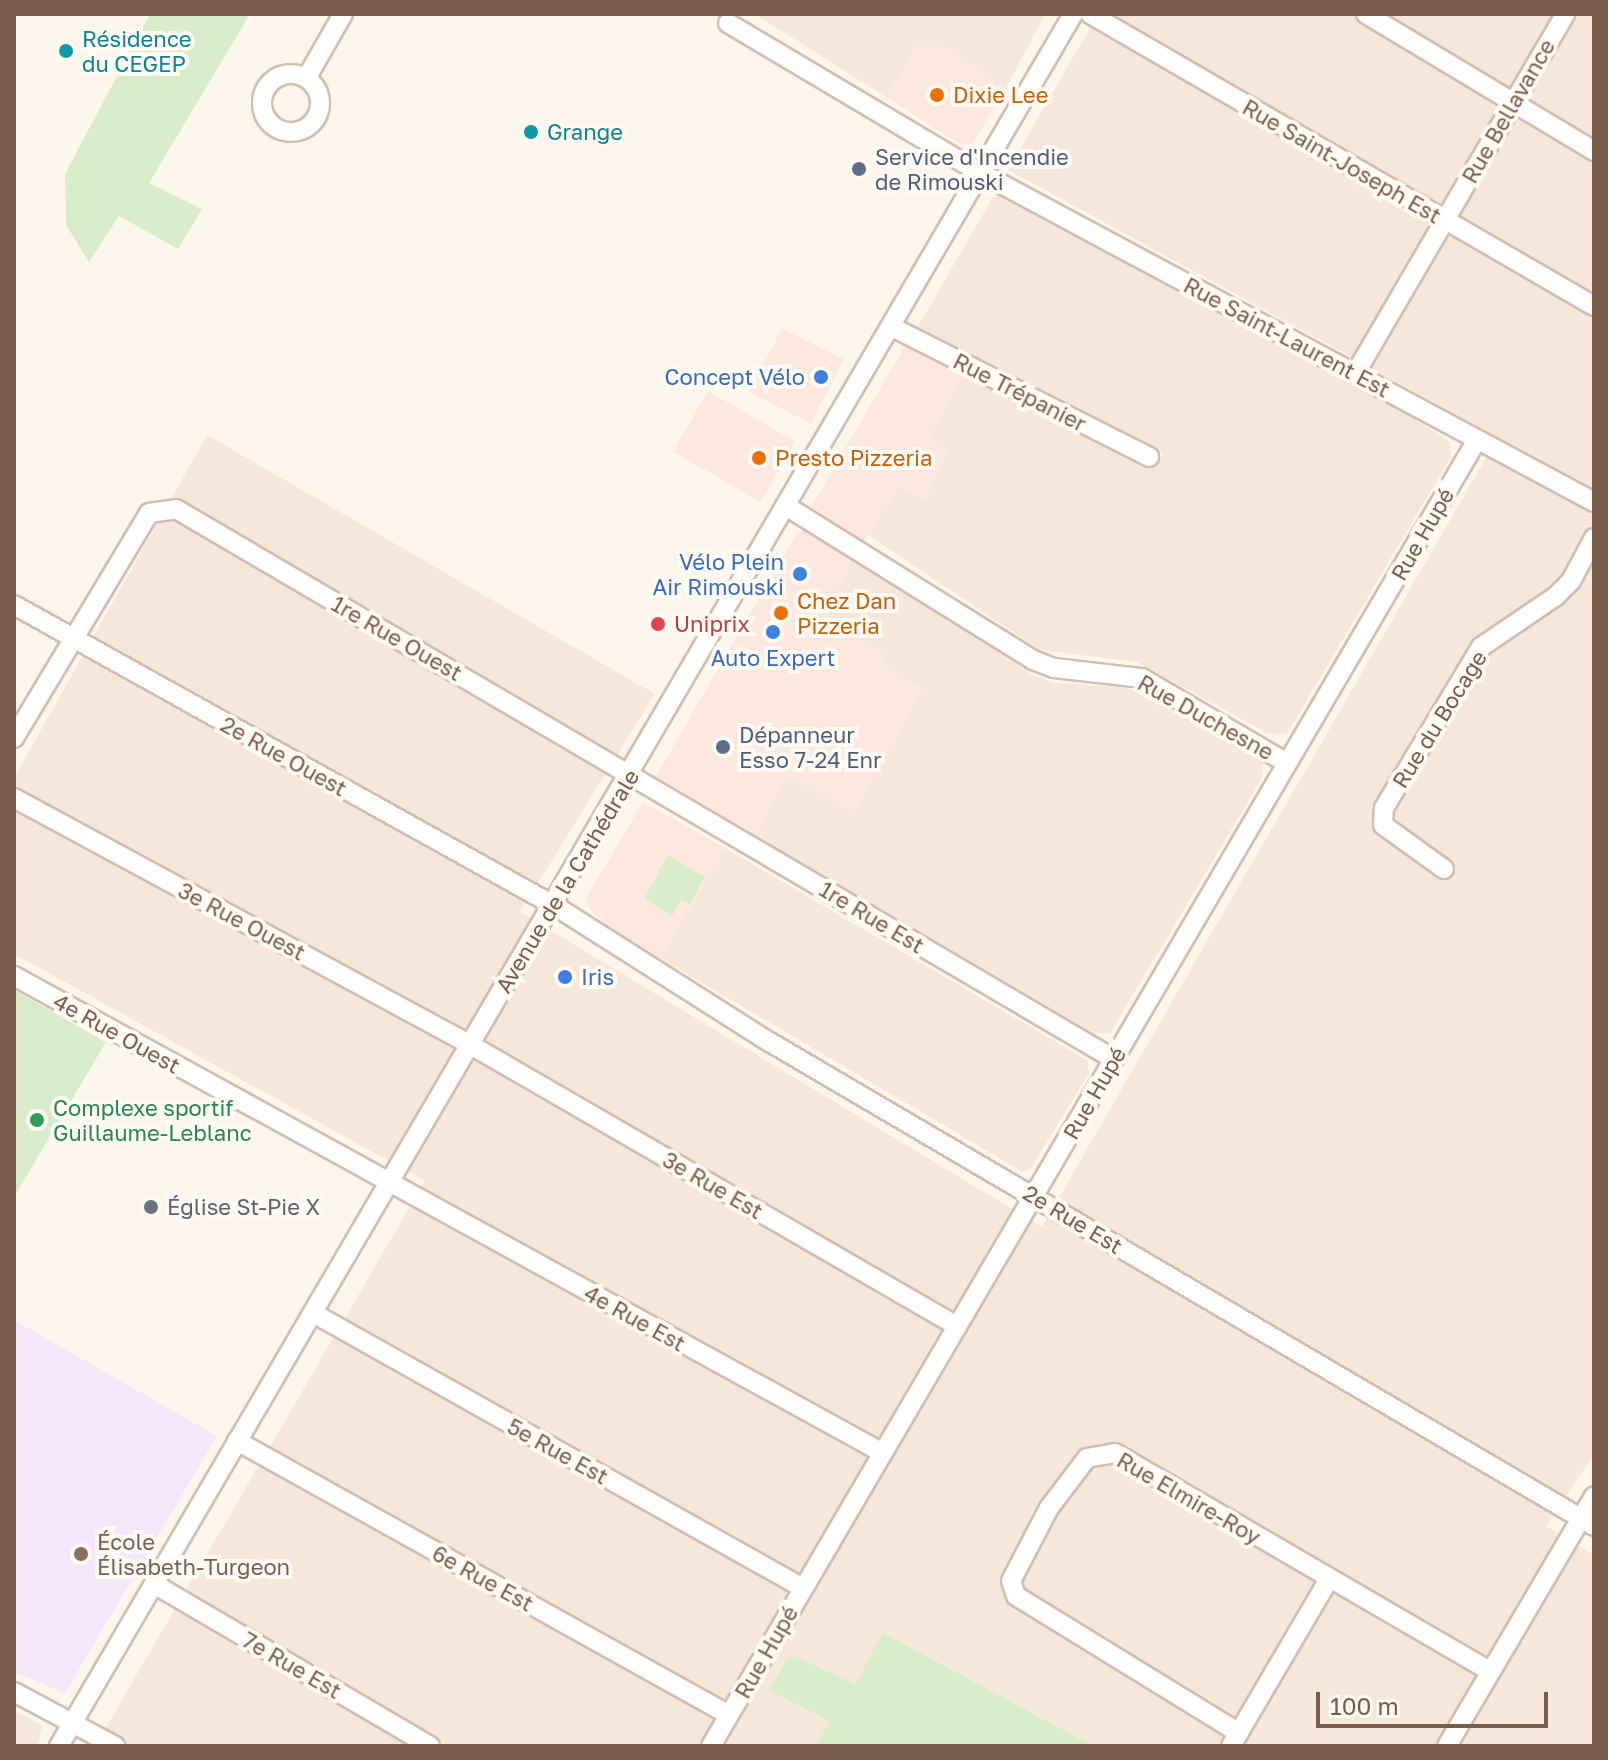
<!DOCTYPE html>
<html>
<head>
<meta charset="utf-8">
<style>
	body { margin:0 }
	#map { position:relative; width:1608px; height:1760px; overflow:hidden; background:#fdf6ec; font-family:"Golos Text",sans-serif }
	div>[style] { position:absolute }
	.residential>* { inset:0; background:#f5e8da }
	.commercial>* { inset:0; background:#fde8e0; transform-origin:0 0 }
	.education>* { inset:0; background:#f3e8fa }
	.green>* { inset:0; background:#d8ecc9 }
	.roads { filter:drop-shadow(2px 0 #d1beb0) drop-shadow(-2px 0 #d1beb0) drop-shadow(0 2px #d1beb0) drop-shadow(0 -2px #d1beb0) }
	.minor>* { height:18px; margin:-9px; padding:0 9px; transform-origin:9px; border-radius:9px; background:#fff }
	.minor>.ring { margin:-9px; padding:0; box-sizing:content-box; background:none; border:18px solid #fff; border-radius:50% }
	.dots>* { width:22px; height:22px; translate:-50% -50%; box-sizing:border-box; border:4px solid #fffaf3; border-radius:50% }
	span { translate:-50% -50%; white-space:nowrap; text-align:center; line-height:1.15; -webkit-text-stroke:8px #fffaf3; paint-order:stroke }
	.culture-label { font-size:22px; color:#0d838f }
	.left { translate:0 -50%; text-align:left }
	.food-label { font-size:22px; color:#c56008 }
	.street-label { font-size:22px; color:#7a5c4d }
	.service-label { font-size:22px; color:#4e5e75 }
	.shop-label { font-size:22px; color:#366cbe }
	.right { translate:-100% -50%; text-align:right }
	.health-label { font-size:22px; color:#be3a42 }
	.leisure-label { font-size:22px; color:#27864d }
	.worship-label { font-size:22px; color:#5b616d }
	.education-label { font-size:22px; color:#785e54 }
	.frame { position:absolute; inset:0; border:16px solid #7a5c4d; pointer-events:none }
	.scale { position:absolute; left:1316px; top:1692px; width:232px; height:36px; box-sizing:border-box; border:4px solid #7a5c4d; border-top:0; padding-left:10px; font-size:24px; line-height:28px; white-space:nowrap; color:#7a5c4d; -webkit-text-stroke:6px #fffaf3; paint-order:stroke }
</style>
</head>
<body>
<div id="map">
	<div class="residential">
		<div style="clip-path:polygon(755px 14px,1045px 14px,1006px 88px,940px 44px,937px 50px,921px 41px,886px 97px)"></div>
		<div style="clip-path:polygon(1098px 14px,1594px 14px,1594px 1454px,1546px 1526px,1594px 1555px,1594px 1746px,1093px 1746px,884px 1632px,855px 1684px,790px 1655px,769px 1690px,829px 1721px,816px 1746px,95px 1746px,425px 1181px,14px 954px,14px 778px,207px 435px,655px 694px,520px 912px,1042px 1227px,1498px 437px,1008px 170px)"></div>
		<div style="clip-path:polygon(999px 196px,1384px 400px,1449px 441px,1451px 457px,1286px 735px,1267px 733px,1137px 662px,1040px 650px,868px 535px,899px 486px,925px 500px,928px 437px,963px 376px,1154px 467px,1163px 454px,917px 328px,993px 197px)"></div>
		<div style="clip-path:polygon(853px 559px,1033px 675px,1053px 683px,1124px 687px,1144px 694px,1263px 762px,1262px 778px,1110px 1033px,1095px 1034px,756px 836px,786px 776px,923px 688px,882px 665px,885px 654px,823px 616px)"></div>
		<div style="clip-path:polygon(725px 848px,1087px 1060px,1089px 1073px,1031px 1168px,1023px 1172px,660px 958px)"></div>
		<div style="clip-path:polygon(14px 1710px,43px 1726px,37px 1746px,14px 1746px)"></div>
	</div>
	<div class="commercial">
		<div style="clip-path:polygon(921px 41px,936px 50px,940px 44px,1006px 88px,972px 144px,960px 144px,886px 97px)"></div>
		<div style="left:782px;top:328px;width:69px;height:72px;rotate:27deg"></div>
		<div style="clip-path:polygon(905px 346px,963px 376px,928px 437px,948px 451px,926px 500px,899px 486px,864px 541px,811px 507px)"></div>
		<div style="left:708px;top:391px;width:101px;height:70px;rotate:30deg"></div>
		<div style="clip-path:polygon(804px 530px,853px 559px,823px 616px,886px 654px,883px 666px,924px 688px,854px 812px,787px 776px,756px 836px,656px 776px,797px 533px)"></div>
		<div style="clip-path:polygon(643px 802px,725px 848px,660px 958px,617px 935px,592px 912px,586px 898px)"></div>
	</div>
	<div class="education">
		<div style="clip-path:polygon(14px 1320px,217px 1436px,65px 1693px,14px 1672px)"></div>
	</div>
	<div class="green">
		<div style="clip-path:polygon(150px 14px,250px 14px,149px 183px,202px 209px,178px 249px,119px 216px,89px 262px,66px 225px,65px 174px)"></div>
		<div style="clip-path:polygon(668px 855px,705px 877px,690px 904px,681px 900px,672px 916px,644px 899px)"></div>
		<div style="clip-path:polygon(14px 990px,106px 1042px,14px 1197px)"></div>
		<div style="clip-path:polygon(883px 1632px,1093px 1746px,816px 1746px,829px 1721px,769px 1690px,790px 1654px,855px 1684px)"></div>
	</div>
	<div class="roads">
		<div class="minor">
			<div style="left:1090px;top:14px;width:582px;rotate:30.09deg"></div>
			<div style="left:1366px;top:14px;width:266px;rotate:31deg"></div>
			<div style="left:728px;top:23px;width:292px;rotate:30.7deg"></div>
			<div style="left:979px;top:172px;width:698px;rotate:28.22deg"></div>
			<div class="ring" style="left:262px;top:74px;width:40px;height:40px"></div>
			<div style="left:307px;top:77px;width:73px;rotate:-60.3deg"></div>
			<div style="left:892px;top:327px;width:288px;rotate:26.8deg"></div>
			<div style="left:1355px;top:374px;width:417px;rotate:-59.7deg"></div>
			<div style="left:786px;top:506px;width:291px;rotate:31.9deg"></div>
			<div style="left:1033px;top:660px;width:22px;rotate:21deg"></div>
			<div style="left:1054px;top:668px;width:89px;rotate:6.5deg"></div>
			<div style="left:1142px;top:678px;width:168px;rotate:30.4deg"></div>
			<div style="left:14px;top:605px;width:619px;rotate:29.09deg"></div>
			<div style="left:555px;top:906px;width:252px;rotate:32.4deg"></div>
			<div style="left:768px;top:1041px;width:958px;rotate:30.42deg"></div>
			<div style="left:14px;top:738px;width:262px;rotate:-59deg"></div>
			<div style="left:149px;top:513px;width:27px;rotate:-8deg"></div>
			<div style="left:176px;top:509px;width:1087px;rotate:30.39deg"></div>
			<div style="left:14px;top:798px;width:517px;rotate:28.4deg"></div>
			<div style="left:469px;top:1044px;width:564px;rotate:30.02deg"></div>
			<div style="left:1444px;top:869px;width:75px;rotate:-144.2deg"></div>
			<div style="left:1383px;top:825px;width:17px;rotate:-87deg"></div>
			<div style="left:1384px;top:808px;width:188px;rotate:-58.9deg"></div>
			<div style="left:1481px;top:647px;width:91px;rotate:-34.2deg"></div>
			<div style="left:1556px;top:596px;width:21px;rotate:-45deg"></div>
			<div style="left:1571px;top:581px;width:49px;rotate:-61.9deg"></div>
			<div style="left:14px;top:976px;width:991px;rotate:28.76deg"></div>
			<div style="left:313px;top:1313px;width:562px;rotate:29.3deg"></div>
			<div style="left:237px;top:1441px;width:563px;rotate:29.11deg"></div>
			<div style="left:154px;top:1584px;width:320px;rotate:30.4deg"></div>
			<div style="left:14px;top:1692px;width:115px;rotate:28.1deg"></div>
			<div style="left:1239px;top:1733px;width:262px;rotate:-148.4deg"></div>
			<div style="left:1016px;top:1596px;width:16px;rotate:-108deg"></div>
			<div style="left:1011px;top:1581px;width:82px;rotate:-62.5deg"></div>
			<div style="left:1049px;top:1508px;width:63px;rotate:-52.8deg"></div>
			<div style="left:1087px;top:1458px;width:28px;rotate:-10deg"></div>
			<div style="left:1115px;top:1453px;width:434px;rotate:30.2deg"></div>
			<div style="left:59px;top:1746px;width:2007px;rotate:-59.65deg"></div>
			<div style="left:711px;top:1746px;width:1514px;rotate:-59.61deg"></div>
			<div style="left:1231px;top:1746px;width:194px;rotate:-59.6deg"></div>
			<div style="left:1447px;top:1746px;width:290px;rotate:-59.5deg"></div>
		</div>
	</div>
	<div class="dots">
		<div style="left:66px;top:51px;background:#0f9aa8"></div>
		<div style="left:937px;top:95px;background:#e8710a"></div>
		<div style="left:531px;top:132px;background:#0f9aa8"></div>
		<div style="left:859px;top:169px;background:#5c6f8a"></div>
		<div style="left:821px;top:377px;background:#3f7fe0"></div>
		<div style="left:759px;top:458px;background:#e8710a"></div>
		<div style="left:800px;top:574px;background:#3f7fe0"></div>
		<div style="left:781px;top:613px;background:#e8710a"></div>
		<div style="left:658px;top:624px;background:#e0444e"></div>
		<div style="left:773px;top:632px;background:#3f7fe0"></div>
		<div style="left:723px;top:747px;background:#5c6f8a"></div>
		<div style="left:565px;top:977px;background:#3f7fe0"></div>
		<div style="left:37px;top:1120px;background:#2e9e5b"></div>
		<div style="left:151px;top:1207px;background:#6b7280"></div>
		<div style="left:81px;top:1554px;background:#8d6e63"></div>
	</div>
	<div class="culture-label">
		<span class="left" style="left:82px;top:51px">Résidence<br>du CEGEP</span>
		<span class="left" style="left:547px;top:132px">Grange</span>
	</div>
	<div class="food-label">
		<span class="left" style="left:953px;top:95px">Dixie Lee</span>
		<span class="left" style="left:775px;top:458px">Presto Pizzeria</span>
		<span class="left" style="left:797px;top:613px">Chez Dan<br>Pizzeria</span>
	</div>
	<div class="street-label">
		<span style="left:1508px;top:111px;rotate:-60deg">Rue Bellavance</span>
		<span style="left:1342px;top:161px;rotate:30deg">Rue Saint-Joseph Est</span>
		<span style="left:1287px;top:337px;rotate:28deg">Rue Saint-Laurent Est</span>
		<span style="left:1020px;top:392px;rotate:27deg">Rue Trépanier</span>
		<span style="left:1422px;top:534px;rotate:-60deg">Rue Hupé</span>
		<span style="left:397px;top:638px;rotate:30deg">1re Rue Ouest</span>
		<span style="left:1206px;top:717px;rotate:29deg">Rue Duchesne</span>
		<span style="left:1439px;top:719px;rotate:-58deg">Rue du Bocage</span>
		<span style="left:284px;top:756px;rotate:29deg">2e Rue Ouest</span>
		<span style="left:567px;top:881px;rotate:-59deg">Avenue de la Cathédrale</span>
		<span style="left:872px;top:917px;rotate:31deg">1re Rue Est</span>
		<span style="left:242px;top:921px;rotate:28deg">3e Rue Ouest</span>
		<span style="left:117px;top:1033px;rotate:29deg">4e Rue Ouest</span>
		<span style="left:1094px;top:1093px;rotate:-60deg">Rue Hupé</span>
		<span style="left:713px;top:1185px;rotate:30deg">3e Rue Est</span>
		<span style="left:1073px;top:1219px;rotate:31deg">2e Rue Est</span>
		<span style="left:635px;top:1318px;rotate:29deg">4e Rue Est</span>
		<span style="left:558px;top:1451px;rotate:29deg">5e Rue Est</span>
		<span style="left:1189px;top:1498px;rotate:30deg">Rue Elmire-Roy</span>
		<span style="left:483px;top:1578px;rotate:29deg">6e Rue Est</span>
		<span style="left:766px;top:1652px;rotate:-60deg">Rue Hupé</span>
		<span style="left:292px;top:1665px;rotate:30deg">7e Rue Est</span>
	</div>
	<div class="service-label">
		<span class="left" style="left:875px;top:169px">Service d'Incendie<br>de Rimouski</span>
		<span class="left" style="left:739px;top:747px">Dépanneur<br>Esso 7-24 Enr</span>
	</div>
	<div class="shop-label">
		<span class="right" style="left:805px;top:377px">Concept Vélo</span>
		<span class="right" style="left:784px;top:574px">Vélo Plein<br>Air Rimouski</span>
		<span style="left:773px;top:658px">Auto Expert</span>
		<span class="left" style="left:581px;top:977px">Iris</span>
	</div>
	<div class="health-label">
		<span class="left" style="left:674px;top:624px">Uniprix</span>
	</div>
	<div class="leisure-label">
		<span class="left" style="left:53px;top:1120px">Complexe sportif<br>Guillaume-Leblanc</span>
	</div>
	<div class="worship-label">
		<span class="left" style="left:167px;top:1207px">Église St-Pie X</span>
	</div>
	<div class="education-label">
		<span class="left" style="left:97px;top:1554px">École<br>Élisabeth-Turgeon</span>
	</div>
	<div class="frame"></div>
	<div class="scale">100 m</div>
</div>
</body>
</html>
